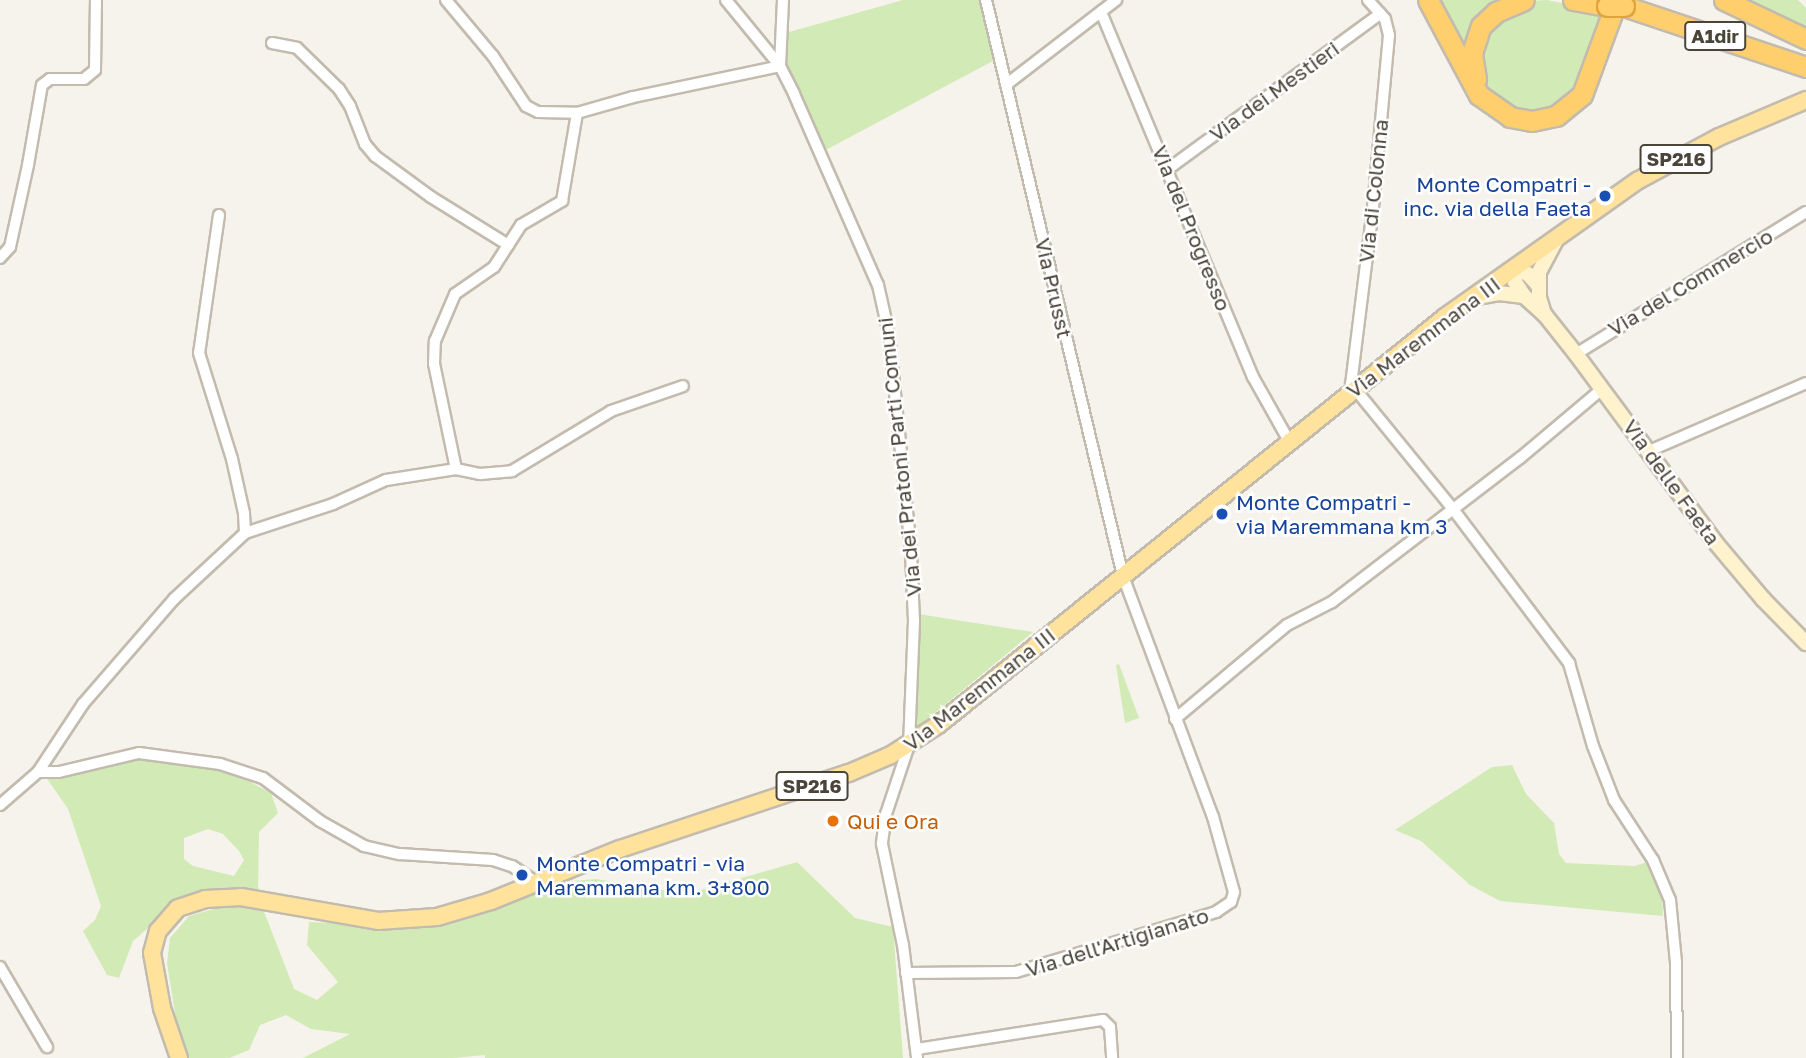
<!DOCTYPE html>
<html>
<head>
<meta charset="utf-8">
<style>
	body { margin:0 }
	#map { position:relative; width:1806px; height:1058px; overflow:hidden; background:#f6f3ec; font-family:"Golos Text",sans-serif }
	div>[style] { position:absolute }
	.green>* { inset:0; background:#d2eab5 }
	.roads { filter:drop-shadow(2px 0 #c2bbae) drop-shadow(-2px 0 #c2bbae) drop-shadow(0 2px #c2bbae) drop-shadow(0 -2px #c2bbae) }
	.street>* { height:10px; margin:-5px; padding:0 5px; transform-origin:5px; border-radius:5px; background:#fff }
	.secondary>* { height:14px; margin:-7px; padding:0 7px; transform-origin:7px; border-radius:7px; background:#fff3cd }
	.primary>* { height:16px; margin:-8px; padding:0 8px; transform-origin:8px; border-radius:8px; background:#ffe39c }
	.highway>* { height:19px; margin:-9.5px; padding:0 9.5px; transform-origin:9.5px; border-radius:9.5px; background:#ffcf6e }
	.bridges { filter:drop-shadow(2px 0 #e0a43c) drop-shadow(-2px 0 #e0a43c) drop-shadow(0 2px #e0a43c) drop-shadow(0 -2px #e0a43c) }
	.highway-bridge>* { height:19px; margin:-9.5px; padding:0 9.5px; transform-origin:9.5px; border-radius:9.5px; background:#ffcf6e }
	.dots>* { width:19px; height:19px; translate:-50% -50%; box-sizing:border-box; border:4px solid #fff; border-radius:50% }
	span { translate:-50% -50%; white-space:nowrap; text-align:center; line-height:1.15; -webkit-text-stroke:5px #fff; paint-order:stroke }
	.shield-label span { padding:2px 5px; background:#fff; border:2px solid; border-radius:5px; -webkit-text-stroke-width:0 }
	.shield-label { font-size:19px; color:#4b4439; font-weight:700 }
	.street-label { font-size:21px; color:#4b4439 }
	.transit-label { font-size:21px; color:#164399 }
	.right { translate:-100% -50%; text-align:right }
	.left { translate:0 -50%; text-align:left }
	.food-label { font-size:21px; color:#c56008 }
</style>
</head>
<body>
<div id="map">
	<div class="green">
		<div style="clip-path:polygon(903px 0,993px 0,1006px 54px,820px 153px,780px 66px,782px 34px)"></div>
		<div style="clip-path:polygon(1437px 0,1505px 0,1463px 49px)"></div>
		<div style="clip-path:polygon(1547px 0,1606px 12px,1572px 96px,1544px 112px,1520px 112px,1491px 94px,1484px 86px,1480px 75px,1480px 43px,1505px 10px,1529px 1px)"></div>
		<div style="clip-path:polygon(1736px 0,1798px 0,1806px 8px,1806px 33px)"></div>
		<div style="clip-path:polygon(918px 614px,1033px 632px,917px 728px,912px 723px,919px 661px)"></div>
		<div style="clip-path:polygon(1119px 664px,1139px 718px,1125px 723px,1116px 665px)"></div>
		<div style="clip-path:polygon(evenodd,133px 756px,177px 759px,230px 771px,271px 793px,278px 813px,259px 832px,258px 892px,210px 891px,184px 897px,133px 941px,119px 978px,107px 975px,83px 931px,95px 920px,101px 906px,68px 809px,46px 777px,133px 756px,208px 829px,223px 834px,239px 851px,244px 860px,234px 876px,193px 866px,184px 859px,184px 838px,208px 829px)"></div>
		<div style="clip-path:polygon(1512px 765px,1526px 794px,1554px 823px,1559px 854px,1566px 863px,1635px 866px,1647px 862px,1662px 891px,1663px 916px,1500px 901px,1470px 885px,1421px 841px,1395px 830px,1492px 767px)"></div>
		<div style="clip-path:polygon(797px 862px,855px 918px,893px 927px,903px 1058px,485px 1058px,485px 1055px,454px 1058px,303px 1058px,350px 1034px,311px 1029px,286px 1015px,260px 1025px,249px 1050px,229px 1058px,187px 1058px,180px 1045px,167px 963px,170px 938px,189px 916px,224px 906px,263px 909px,294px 989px,317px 1000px,338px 982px,307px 945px,309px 922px,436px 927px,560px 882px,596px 879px,687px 894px)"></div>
	</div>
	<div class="roads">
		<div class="street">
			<div style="left:446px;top:0;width:73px;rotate:50deg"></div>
			<div style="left:493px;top:56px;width:60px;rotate:56.6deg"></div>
			<div style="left:526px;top:106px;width:13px;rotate:27deg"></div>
			<div style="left:538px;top:112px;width:39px;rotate:1deg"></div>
			<div style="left:726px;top:0;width:85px;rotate:50.7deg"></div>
			<div style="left:780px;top:66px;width:31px;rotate:63deg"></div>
			<div style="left:794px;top:94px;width:209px;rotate:66.3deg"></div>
			<div style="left:878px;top:285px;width:50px;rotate:77.3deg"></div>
			<div style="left:889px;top:334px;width:219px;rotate:84.2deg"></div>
			<div style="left:911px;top:552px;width:69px;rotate:87.5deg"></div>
			<div style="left:914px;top:621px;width:124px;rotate:92.3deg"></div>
			<div style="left:909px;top:745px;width:73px;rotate:108.4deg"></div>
			<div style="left:886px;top:814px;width:30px;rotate:98deg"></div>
			<div style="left:882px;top:844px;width:103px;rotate:78.3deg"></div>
			<div style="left:903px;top:945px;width:114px;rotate:82.9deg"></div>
			<div style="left:1368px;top:0;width:25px;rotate:48deg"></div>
			<div style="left:1385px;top:19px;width:16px;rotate:76deg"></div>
			<div style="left:1389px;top:35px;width:174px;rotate:95.3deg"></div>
			<div style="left:1373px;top:208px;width:177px;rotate:97.1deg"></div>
			<div style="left:1351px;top:384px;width:161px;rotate:50.8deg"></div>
			<div style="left:1453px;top:509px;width:193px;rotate:53deg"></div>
			<div style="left:1569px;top:663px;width:86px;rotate:73.9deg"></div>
			<div style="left:1593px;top:746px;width:58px;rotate:68.7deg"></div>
			<div style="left:1614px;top:800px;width:72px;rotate:57deg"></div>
			<div style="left:1653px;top:860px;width:43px;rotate:67deg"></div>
			<div style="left:1670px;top:900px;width:62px;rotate:84.5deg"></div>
			<div style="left:1676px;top:962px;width:96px;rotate:89.4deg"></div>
			<div style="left:1101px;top:12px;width:395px;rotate:67.4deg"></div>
			<div style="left:1253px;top:377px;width:73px;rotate:60.6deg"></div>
			<div style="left:272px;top:43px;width:25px;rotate:11deg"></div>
			<div style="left:297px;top:48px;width:59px;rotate:44.3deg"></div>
			<div style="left:339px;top:89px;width:20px;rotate:57deg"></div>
			<div style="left:350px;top:106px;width:41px;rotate:68.5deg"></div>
			<div style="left:365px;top:144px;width:16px;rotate:50deg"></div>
			<div style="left:375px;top:156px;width:69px;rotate:36.2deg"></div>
			<div style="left:431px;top:197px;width:91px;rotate:31.9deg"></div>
			<div style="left:780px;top:66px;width:66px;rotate:-87.4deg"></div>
			<div style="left:1007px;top:84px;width:138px;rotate:-37.6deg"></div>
			<div style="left:1168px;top:169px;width:263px;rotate:-36.2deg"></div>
			<div style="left:219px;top:215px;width:139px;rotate:98.2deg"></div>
			<div style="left:199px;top:353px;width:111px;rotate:72.7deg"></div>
			<div style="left:232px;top:459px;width:55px;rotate:77.5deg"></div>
			<div style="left:244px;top:513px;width:20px;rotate:87deg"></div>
			<div style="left:0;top:258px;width:15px;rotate:-48deg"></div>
			<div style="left:10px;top:247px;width:84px;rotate:-77.6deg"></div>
			<div style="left:28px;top:165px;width:81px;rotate:-80.1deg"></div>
			<div style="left:42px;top:85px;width:10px;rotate:-37deg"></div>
			<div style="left:50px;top:79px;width:34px"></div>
			<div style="left:84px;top:79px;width:14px;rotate:-39deg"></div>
			<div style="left:95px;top:70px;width:70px;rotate:-89.2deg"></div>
			<div style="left:1576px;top:354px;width:270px;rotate:-31.7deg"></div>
			<div style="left:1649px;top:451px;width:171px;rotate:-23.4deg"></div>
			<div style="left:456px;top:469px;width:107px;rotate:-101.8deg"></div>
			<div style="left:434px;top:364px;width:23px;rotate:-88deg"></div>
			<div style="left:435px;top:341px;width:51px;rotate:-66.9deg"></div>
			<div style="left:455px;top:294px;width:47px;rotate:-34.7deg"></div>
			<div style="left:494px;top:267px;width:50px;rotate:-57.3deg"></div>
			<div style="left:521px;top:225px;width:48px;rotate:-30.3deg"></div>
			<div style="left:562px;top:201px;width:89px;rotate:-80.3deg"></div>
			<div style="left:577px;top:113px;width:58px;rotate:-15.9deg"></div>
			<div style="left:633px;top:97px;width:150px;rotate:-11.9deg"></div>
			<div style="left:1175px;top:719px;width:146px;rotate:-40deg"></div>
			<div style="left:1287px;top:625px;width:51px;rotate:-27.1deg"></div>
			<div style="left:1332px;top:602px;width:237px;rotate:-37.5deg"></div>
			<div style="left:1520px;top:458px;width:107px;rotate:-40.1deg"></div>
			<div style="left:38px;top:772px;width:21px"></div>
			<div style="left:59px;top:772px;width:82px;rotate:-13.4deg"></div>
			<div style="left:139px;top:753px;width:82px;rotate:7.7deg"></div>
			<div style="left:220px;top:764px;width:45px;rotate:18deg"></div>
			<div style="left:263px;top:778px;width:71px;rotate:37deg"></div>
			<div style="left:320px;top:821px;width:51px;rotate:29.6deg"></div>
			<div style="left:364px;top:846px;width:37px;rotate:13deg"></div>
			<div style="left:400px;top:854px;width:93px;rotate:3.7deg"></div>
			<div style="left:493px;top:860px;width:20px;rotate:18deg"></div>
			<div style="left:512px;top:866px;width:30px;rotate:34deg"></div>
			<div style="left:0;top:805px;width:50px;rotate:-41deg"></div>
			<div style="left:38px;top:772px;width:82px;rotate:-56.5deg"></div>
			<div style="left:83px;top:704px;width:139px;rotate:-49.1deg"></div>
			<div style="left:174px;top:599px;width:97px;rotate:-42.9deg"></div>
			<div style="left:245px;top:533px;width:93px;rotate:-18.2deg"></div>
			<div style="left:333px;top:504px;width:58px;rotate:-24.4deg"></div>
			<div style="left:386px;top:480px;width:71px;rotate:-8.9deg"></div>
			<div style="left:456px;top:469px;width:25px;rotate:12deg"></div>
			<div style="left:480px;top:474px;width:32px;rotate:-5deg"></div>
			<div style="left:512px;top:471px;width:116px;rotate:-31.2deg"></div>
			<div style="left:611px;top:411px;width:76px;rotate:-19.1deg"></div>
			<div style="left:0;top:967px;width:93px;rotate:59.6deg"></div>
			<div style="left:906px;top:973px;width:110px;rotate:-0.5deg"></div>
			<div style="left:1016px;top:972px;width:209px;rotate:-16.7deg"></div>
			<div style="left:1216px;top:912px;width:18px;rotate:-34deg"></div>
			<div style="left:1231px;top:902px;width:10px;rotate:-73deg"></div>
			<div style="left:1234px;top:892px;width:78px;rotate:-105.6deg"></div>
			<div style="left:1213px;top:817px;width:257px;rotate:-110.5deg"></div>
			<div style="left:1123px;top:576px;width:592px;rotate:-103.38deg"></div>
			<div style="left:917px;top:1049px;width:188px;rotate:-8.9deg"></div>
			<div style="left:1103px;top:1020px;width:10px;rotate:45deg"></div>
			<div style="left:1110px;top:1027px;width:31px;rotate:86deg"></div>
		</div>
		<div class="secondary">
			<div style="left:1537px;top:284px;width:13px;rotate:-132deg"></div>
			<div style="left:1528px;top:274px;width:15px;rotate:-160deg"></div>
			<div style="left:1514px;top:269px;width:13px;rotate:86deg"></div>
			<div style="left:1515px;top:282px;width:17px;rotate:57deg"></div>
			<div style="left:1524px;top:296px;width:28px;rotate:42deg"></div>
			<div style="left:1545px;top:315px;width:50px;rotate:51.5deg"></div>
			<div style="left:1576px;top:354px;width:234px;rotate:53.5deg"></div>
			<div style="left:1715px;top:542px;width:75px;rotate:49.9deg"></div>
			<div style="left:1763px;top:599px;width:62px;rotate:45.7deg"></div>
			<div style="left:1473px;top:298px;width:26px;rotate:-11deg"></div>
			<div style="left:1499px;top:293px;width:25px;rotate:7deg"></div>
			<div style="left:1544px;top:314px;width:17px;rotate:-107deg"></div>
			<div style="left:1539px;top:298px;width:26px;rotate:-90deg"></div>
			<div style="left:1539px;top:272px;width:34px;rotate:-62deg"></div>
		</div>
		<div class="primary">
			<div style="left:179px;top:1058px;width:53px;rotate:-108.8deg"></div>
			<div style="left:162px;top:1008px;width:56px;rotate:-100.3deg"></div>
			<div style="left:152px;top:953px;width:23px;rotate:-75deg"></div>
			<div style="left:158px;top:931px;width:30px;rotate:-49deg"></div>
			<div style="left:178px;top:908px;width:28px;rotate:-18deg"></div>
			<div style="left:205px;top:899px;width:36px;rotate:-3deg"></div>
			<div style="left:241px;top:897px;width:139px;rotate:9.9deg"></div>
			<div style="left:378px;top:921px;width:59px;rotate:-3.9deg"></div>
			<div style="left:437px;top:917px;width:56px;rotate:-16.5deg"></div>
			<div style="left:491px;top:901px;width:139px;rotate:-22deg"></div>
			<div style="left:620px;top:849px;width:241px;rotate:-18.4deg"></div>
			<div style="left:849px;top:773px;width:46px;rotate:-23.2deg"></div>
			<div style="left:891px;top:755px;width:56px;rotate:-32.6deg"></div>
			<div style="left:938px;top:725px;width:651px;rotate:-38.82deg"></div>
			<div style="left:1445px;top:317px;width:235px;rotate:-35.3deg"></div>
			<div style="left:1637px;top:181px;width:93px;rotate:-28.2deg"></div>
			<div style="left:1719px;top:137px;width:95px;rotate:-23deg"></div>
		</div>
		<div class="highway">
			<div style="left:1428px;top:0;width:108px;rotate:61.8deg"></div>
			<div style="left:1479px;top:95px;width:38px;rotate:35deg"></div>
			<div style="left:1510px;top:117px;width:22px;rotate:10deg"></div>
			<div style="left:1532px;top:121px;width:25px;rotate:-12deg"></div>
			<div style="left:1556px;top:116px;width:33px;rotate:-39deg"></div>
			<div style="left:1582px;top:95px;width:101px;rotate:-69.8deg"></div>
			<div style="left:1573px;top:0;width:35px;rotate:10deg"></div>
			<div style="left:1724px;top:0;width:91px;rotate:25.4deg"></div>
			<div style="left:1624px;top:6px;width:192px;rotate:18.5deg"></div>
			<div style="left:1476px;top:79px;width:26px;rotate:-99deg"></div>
			<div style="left:1472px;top:53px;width:28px;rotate:-72deg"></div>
			<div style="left:1481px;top:26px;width:21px;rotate:-43deg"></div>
			<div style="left:1496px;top:12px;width:30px;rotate:-23deg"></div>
		</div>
	</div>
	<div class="bridges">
		<div class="highway-bridge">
			<div style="left:1607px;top:6px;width:17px"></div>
		</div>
	</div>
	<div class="dots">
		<div style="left:1605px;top:196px;background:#1a4fb4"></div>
		<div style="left:1222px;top:514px;background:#1a4fb4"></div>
		<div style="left:833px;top:821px;background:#e8710a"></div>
		<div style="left:522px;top:875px;background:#1a4fb4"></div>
	</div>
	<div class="shield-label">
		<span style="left:1715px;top:36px">A1dir</span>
		<span style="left:1676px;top:159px">SP216</span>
		<span style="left:812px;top:786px">SP216</span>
	</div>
	<div class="street-label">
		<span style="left:1274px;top:91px;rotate:-36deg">Via dei Mestieri</span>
		<span style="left:1373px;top:191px;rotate:-84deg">Via di Colonna</span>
		<span style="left:1192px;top:228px;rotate:68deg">Via del Progresso</span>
		<span style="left:1690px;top:282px;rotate:-31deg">Via del Commercio</span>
		<span style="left:1054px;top:288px;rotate:77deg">Via Prusst</span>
		<span style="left:1423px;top:337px;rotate:-37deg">Via Maremmana III</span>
		<span style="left:899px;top:457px;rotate:-96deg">Via dei Pratoni Parti Comuni</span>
		<span style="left:1672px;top:482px;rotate:54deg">Via delle Faeta</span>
		<span style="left:979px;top:689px;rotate:-38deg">Via Maremmana III</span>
		<span style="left:1117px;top:942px;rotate:-17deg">Via dell'Artigianato</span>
	</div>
	<div class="transit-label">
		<span class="right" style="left:1591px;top:196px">Monte Compatri -<br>inc. via della Faeta</span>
		<span class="left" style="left:1236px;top:514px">Monte Compatri -<br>via Maremmana km 3</span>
		<span class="left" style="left:536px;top:875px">Monte Compatri - via<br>Maremmana km. 3+800</span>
	</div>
	<div class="food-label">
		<span class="left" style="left:847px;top:821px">Qui e Ora</span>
	</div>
</div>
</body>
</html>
